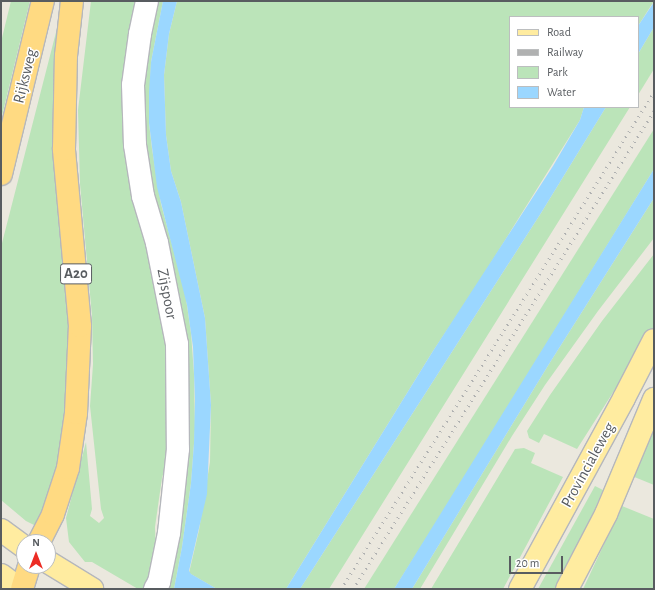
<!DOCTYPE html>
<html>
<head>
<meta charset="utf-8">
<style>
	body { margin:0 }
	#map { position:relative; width:655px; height:590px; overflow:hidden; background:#ebe8de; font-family:"Alegreya Sans",sans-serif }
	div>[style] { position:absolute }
	.green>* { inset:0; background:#bbe4b9 }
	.water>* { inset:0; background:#9bd7ff }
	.roads { filter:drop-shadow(1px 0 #b5b7bc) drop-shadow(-1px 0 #b5b7bc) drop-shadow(0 1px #b5b7bc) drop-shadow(0 -1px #b5b7bc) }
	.minor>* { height:22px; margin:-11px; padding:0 11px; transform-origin:11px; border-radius:11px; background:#fff }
	.major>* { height:22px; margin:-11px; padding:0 11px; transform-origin:11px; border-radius:11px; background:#ffeca0 }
	.highway>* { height:22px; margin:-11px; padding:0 11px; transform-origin:11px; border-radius:11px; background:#ffda82 }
	.rail>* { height:3px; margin-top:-1.5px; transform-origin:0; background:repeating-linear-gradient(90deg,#b0b1b1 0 1px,transparent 0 6px) }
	span { translate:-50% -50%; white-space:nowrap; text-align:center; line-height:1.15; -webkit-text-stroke:3px #fff; paint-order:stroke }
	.shield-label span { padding:1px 3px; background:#fff; border:1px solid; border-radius:3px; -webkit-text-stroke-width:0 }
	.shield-label { font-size:15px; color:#585c60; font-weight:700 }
	.street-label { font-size:16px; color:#585c60 }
	.frame { position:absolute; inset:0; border:2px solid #585c60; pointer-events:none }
	.legend { position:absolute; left:509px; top:16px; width:130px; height:92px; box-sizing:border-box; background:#fff; border:1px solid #bcbebf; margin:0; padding:5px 7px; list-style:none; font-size:12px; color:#585c60 }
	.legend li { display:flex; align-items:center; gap:8px; height:20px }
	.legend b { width:20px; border:1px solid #bcbebf }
	.north { position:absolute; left:16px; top:534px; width:40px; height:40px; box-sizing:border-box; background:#fff; border:1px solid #bcbebf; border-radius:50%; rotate:0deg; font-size:11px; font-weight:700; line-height:16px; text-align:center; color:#585c60 }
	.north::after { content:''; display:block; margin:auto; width:14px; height:18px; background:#ec2c24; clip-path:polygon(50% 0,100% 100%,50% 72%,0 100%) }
	.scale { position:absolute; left:509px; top:556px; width:54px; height:18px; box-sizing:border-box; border:2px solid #585c60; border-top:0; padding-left:5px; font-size:12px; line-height:14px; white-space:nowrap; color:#585c60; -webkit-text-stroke:3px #fff; paint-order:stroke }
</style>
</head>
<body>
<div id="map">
	<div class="green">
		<div style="clip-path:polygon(11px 1px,30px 1px,1px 120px,1px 42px)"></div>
		<div style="clip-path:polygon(64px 1px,53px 96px,54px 159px,69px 314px,70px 377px,58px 465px,40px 520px,34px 525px,26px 521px,1px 500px,1px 247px)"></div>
		<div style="clip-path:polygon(91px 1px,139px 1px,131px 40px,171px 351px,172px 444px,162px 478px,155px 527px,156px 557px,148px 589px,138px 589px,92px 562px,85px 562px,69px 542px,66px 518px,86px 442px,92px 509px,90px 516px,99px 523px,104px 518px,101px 509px,90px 406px,93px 364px,92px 316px,80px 184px,78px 110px)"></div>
		<div style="clip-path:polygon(156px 1px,163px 1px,151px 62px,149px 123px,152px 149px,161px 204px,185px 292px,191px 333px,194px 374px,195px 430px,191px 483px,182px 547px,174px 589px,162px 589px,184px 461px,140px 118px,145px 46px)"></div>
		<div style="clip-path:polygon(177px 1px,654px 1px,638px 26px,638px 17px,510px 17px,510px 107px,584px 107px,580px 120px,477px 285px,433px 351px,286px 589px,217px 589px,189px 573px,199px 530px,210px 462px,211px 405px,205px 318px,181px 202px,171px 171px,166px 135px,164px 75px,169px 34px)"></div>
		<div style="clip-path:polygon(654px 27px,654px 69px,638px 95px,638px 54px)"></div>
		<div style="clip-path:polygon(606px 107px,630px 107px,329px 589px,300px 589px,541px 213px)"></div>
		<div style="clip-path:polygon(654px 129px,654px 169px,450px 501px,394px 589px,364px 589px)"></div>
		<div style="clip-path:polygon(654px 198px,654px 238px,598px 311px,545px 385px,512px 436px,420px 589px,412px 589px,549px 364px)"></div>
		<div style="clip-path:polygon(654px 254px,654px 328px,577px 449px,544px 434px,539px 443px,529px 438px,527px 431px,550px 395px,602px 321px)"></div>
		<div style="clip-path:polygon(654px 412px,654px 485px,632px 476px)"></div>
		<div style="clip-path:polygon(524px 448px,535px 453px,531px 463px,563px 477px,503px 589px,431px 589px,515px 449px)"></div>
		<div style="clip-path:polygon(595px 486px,603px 490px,584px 535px,557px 589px,538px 589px)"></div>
		<div style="clip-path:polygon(622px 506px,654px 519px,654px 589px,583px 589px)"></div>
	</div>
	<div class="water">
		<div style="clip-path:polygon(163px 1px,177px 1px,169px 34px,164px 75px,166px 135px,171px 171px,181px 202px,205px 318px,211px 405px,207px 494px,189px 571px,191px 574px,217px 589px,174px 589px,182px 547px,191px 483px,194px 443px,195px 400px,193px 347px,187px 305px,157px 187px,149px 123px,149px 92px,151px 62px)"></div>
		<div style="clip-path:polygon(654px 2px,654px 27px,638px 54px,638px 26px)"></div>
		<div style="clip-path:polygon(584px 107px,606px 107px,541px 213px,300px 589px,286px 589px,433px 351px,553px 166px,580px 120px)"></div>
		<div style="clip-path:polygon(654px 169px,654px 198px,549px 364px,412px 589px,394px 589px)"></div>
	</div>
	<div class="roads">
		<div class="minor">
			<div style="left:147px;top:1px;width:34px;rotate:102deg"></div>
			<div style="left:140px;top:34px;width:51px;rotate:97.8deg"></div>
			<div style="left:133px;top:85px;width:60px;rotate:88.1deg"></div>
			<div style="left:135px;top:145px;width:52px;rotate:81.1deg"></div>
			<div style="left:143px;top:196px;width:49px;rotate:73.4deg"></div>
			<div style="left:157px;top:243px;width:103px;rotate:78.8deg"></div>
			<div style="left:177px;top:344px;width:105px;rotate:89.5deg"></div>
			<div style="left:178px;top:449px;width:84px;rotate:96.1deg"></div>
			<div style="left:169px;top:533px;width:50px;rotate:101.5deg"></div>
			<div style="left:159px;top:582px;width:8px;rotate:120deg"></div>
		</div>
		<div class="major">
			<div style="left:1px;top:530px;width:29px;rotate:36deg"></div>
			<div style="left:48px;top:562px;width:52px;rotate:31.5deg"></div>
			<div style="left:1px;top:575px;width:24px;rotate:36deg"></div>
			<div style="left:520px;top:589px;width:217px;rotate:-61.4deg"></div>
			<div style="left:624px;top:398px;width:65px;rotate:-62.7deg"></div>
			<div style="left:567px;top:589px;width:85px;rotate:-62.5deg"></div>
			<div style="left:606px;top:514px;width:125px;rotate:-67.3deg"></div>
		</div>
		<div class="highway">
			<div style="left:1px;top:174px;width:178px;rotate:-76.4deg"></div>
			<div style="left:39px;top:542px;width:31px;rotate:-63deg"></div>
			<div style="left:53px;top:514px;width:48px;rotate:-71.9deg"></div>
			<div style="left:68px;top:468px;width:56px;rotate:-81.7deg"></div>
			<div style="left:76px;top:413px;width:87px;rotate:-87.4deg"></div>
			<div style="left:80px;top:326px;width:178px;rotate:-95.2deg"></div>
			<div style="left:64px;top:149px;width:93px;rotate:-88.8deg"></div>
			<div style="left:66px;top:56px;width:55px;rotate:-83.8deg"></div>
			<div style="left:22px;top:589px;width:24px;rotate:-73deg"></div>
		</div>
	</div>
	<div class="rail">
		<div style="left:341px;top:589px;width:587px;rotate:-57.8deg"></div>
		<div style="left:353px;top:589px;width:565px;rotate:-57.8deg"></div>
	</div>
	<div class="shield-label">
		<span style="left:76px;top:274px">A20</span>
	</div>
	<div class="street-label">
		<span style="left:25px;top:76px;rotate:-76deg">Rijksweg</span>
		<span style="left:167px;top:294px;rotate:79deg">Zijspoor</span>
		<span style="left:588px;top:465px;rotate:-61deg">Provincialeweg</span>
	</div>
	<div class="frame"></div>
	<ul class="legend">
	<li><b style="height:5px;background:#ffeca0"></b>Road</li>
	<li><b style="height:5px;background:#b0b1b1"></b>Railway</li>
	<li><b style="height:11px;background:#bbe4b9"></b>Park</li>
	<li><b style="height:11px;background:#9bd7ff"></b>Water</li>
	</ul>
	<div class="north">N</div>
	<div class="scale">20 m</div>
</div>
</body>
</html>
